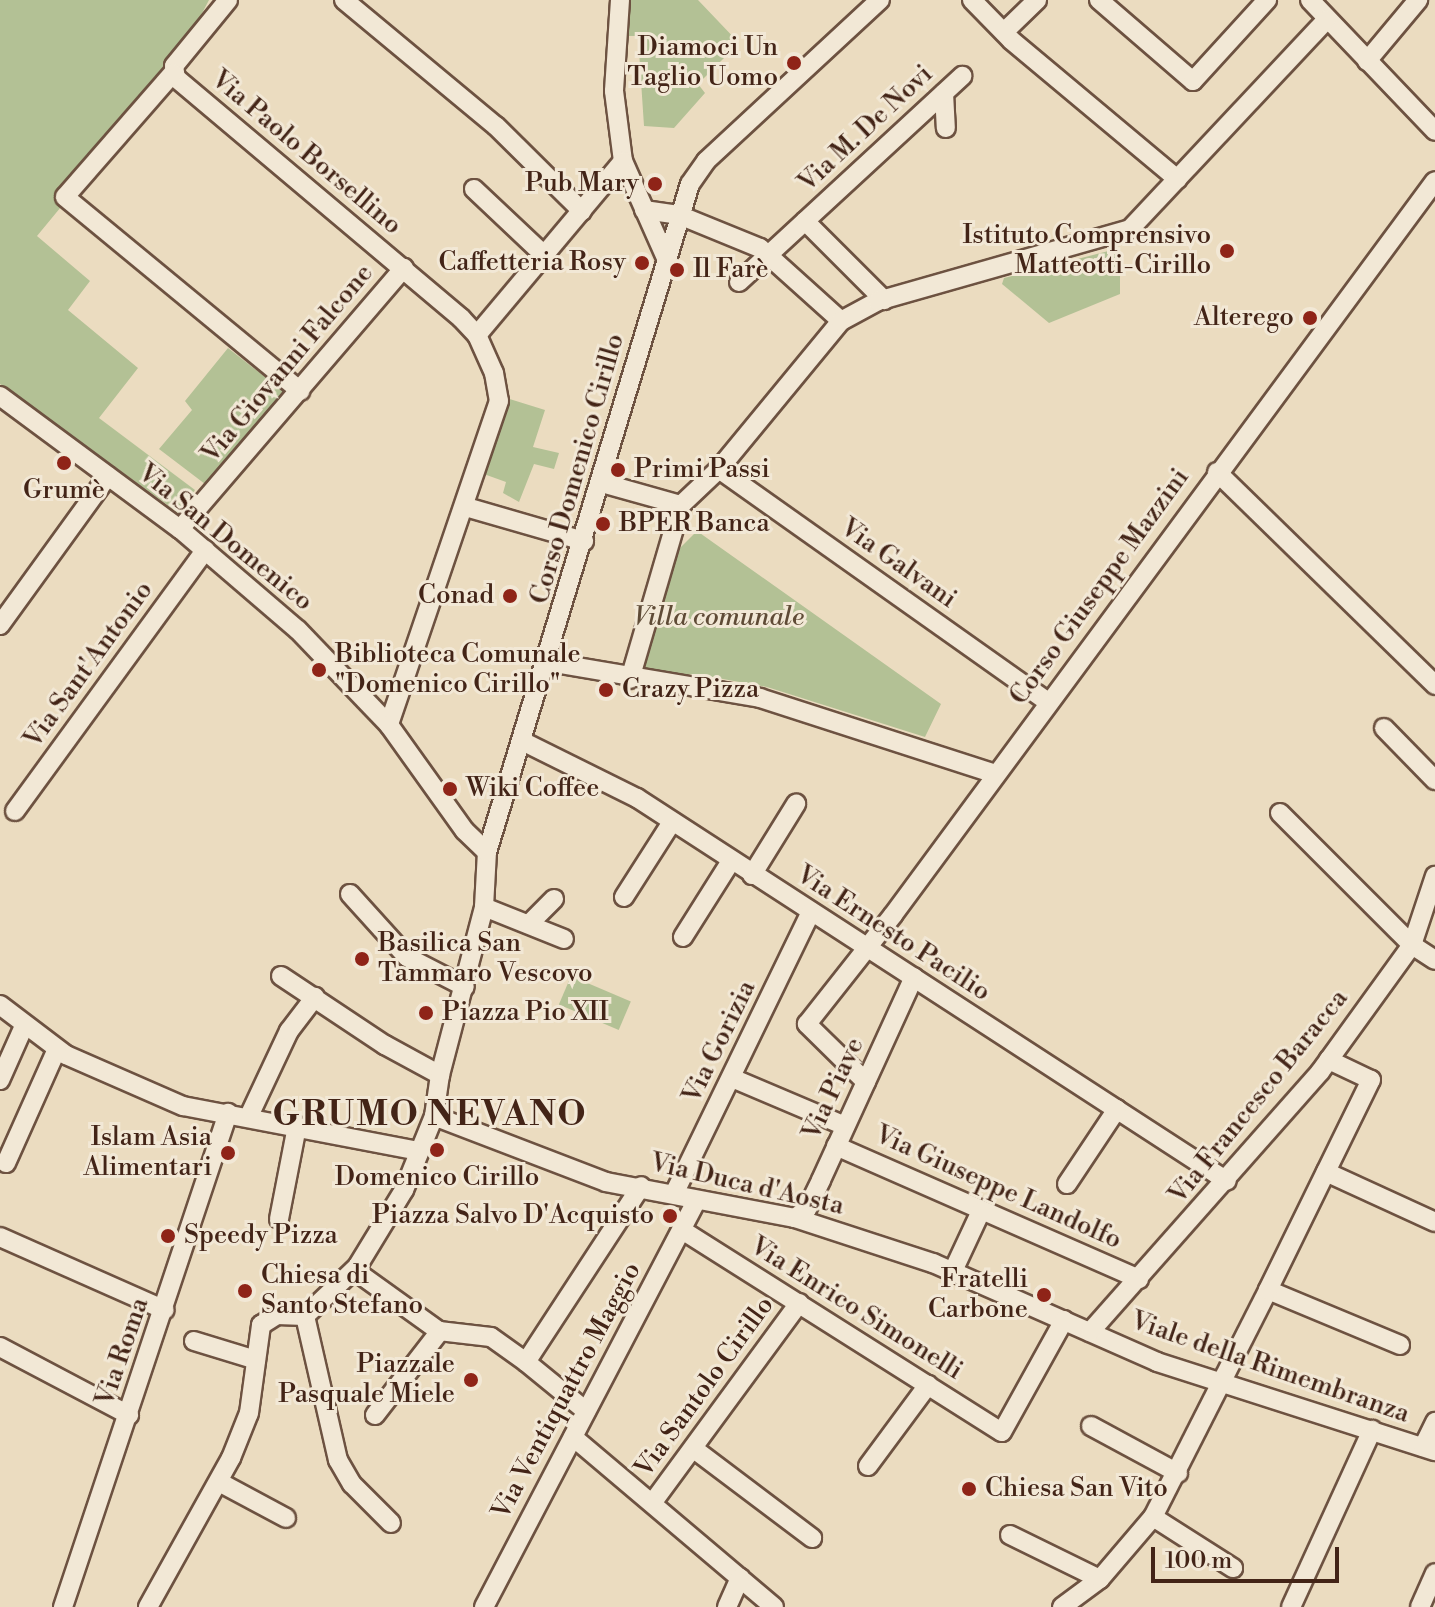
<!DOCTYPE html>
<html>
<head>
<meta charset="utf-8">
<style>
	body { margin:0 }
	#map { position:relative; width:1435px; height:1607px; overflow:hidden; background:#ebdcc0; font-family:"Libre Bodoni",serif }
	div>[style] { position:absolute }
	.green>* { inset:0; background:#b3c195; transform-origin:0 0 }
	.roads { filter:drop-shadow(2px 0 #6d5241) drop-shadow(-2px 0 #6d5241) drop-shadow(0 2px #6d5241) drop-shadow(0 -2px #6d5241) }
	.minor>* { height:18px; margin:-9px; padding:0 9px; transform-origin:9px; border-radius:9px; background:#f2e8d6 }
	.dots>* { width:22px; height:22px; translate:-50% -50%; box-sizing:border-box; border:4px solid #f2e8d6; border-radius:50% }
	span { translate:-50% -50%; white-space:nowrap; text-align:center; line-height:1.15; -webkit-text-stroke:6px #f2e8d6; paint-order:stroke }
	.poi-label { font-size:26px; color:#432417 }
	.right { translate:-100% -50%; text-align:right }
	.left { translate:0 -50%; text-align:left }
	.street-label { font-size:26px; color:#432417 }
	.park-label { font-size:26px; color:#5f4b36; font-style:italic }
	.district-label { font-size:34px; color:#432417; font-weight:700; letter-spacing:2px }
	.scale { position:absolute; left:1151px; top:1547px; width:188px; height:36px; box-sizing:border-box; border:4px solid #432417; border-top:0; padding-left:10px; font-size:24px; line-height:28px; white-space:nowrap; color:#432417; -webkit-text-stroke:6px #f2e8d6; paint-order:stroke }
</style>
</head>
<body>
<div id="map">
	<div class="green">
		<div style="clip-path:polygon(0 0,209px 0,169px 76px,37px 236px,90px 281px,68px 310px,138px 368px,99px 418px,195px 490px,180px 514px,0 384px)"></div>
		<div style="clip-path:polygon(631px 0,698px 0,739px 43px,698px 84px,705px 93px,674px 128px,644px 126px,638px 36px,627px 36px)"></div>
		<div style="clip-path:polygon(1120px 248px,1120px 294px,1049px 323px,1002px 284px,1004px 278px)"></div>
		<div style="clip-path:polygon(228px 348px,288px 395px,205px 484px,159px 449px,192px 410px,185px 401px)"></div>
		<div style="clip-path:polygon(506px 398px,545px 410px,533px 447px,559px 453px,554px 469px,534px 464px,519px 502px,503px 493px,506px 482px,481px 473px,495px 442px)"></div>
		<div style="clip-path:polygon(697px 531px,941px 704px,925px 737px,767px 687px,701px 675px,634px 671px,674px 554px)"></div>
		<div style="left:571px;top:976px;width:65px;height:31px;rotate:23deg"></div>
	</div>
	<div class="roads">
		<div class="minor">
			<div style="left:228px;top:0;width:85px;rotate:129.3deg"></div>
			<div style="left:174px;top:66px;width:12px;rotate:81deg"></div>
			<div style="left:176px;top:78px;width:373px;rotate:40.1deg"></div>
			<div style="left:461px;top:318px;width:23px;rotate:47deg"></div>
			<div style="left:477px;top:335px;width:42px;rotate:65.9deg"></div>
			<div style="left:494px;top:373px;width:28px;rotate:80deg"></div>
			<div style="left:499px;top:401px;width:342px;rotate:108.8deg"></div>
			<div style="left:344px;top:0;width:197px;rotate:39.7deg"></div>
			<div style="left:496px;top:126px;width:121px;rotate:44.7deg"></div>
			<div style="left:620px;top:0;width:91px;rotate:93.8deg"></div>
			<div style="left:614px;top:91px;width:71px;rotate:82.7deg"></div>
			<div style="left:623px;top:161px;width:106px;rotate:66.1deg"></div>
			<div style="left:972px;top:0;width:56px;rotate:45.7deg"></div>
			<div style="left:1011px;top:40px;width:217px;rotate:39.9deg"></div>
			<div style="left:1099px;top:0;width:124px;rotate:40.8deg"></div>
			<div style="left:1193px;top:81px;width:110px;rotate:-47.6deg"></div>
			<div style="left:1310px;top:0;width:181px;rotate:46.3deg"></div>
			<div style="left:1004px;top:32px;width:46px;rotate:-44.1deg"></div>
			<div style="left:1367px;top:61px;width:80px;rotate:-50.1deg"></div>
			<div style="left:173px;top:73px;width:164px;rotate:131.1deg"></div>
			<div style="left:65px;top:197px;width:305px;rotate:39.5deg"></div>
			<div style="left:944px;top:93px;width:35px;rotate:87deg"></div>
			<div style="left:474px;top:189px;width:96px;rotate:43.3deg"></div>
			<div style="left:644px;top:210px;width:35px;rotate:8deg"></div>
			<div style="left:679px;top:215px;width:87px;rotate:22.2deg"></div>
			<div style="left:760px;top:248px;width:109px;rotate:42deg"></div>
			<div style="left:805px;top:221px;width:112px;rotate:45deg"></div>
			<div style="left:739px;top:282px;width:304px;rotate:-42.7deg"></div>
			<div style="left:477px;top:335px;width:227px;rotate:-50deg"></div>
			<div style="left:0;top:396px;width:224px;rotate:36.5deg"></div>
			<div style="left:180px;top:529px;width:155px;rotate:40.6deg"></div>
			<div style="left:298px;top:630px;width:132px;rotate:46.2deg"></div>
			<div style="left:389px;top:725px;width:130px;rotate:54.4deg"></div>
			<div style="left:465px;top:831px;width:30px;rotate:44deg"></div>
			<div style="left:719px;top:469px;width:403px;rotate:35.3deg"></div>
			<div style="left:1217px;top:472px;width:305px;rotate:44.3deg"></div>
			<div style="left:602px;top:483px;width:82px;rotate:15.6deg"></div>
			<div style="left:681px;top:505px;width:52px;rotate:-43.5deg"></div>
			<div style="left:719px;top:469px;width:192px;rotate:-50.5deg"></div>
			<div style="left:841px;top:321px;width:42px;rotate:-28.4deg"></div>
			<div style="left:878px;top:301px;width:262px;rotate:-15.9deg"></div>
			<div style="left:1130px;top:229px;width:288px;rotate:-46.8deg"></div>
			<div style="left:466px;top:507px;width:123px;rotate:16.1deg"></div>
			<div style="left:180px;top:529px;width:344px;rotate:-49.4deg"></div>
			<div style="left:0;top:625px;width:184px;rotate:-54.1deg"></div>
			<div style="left:548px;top:662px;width:215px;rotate:9.6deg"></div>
			<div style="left:760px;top:698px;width:247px;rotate:17.9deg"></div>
			<div style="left:630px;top:679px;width:181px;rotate:-73.7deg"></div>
			<div style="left:1384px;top:728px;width:73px;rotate:45.6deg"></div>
			<div style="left:524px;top:742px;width:126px;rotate:26.4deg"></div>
			<div style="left:637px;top:798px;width:703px;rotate:32.99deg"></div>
			<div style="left:15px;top:811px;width:323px;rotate:-53.9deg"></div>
			<div style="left:1280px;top:813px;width:187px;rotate:45deg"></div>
			<div style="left:1412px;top:945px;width:27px;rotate:33deg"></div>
			<div style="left:752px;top:875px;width:84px;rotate:-58.2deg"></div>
			<div style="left:350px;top:894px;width:85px;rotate:47.9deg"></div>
			<div style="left:407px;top:957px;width:65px;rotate:27.3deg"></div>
			<div style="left:624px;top:897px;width:89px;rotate:-57.4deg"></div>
			<div style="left:484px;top:907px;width:86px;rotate:21.8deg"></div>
			<div style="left:530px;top:923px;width:34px;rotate:-45deg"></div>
			<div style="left:683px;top:937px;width:90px;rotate:-57.7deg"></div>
			<div style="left:281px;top:976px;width:125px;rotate:33.6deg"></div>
			<div style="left:385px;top:1045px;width:63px;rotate:28.6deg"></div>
			<div style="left:0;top:1005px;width:83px;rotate:37.1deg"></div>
			<div style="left:66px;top:1055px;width:128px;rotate:23.6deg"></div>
			<div style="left:183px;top:1106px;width:240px;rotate:10.8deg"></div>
			<div style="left:732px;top:1078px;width:123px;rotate:23deg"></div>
			<div style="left:0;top:1080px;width:59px;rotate:-66deg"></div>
			<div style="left:866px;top:1082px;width:83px;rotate:-135.5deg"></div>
			<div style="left:807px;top:1024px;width:139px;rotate:-51.7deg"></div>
			<div style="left:893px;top:915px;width:912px;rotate:-53.56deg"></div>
			<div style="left:249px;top:1116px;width:94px;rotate:-64.8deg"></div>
			<div style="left:289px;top:1031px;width:43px;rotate:-52.6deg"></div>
			<div style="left:434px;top:1116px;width:184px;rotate:21deg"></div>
			<div style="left:606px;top:1182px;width:192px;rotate:10.8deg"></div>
			<div style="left:795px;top:1218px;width:145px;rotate:18.1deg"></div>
			<div style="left:933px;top:1263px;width:245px;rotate:23.8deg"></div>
			<div style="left:1157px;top:1362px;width:292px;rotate:17.8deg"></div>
			<div style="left:836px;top:1146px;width:331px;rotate:23.7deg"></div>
			<div style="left:6px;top:1163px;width:125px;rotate:-65.9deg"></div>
			<div style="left:1326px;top:1172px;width:120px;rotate:24.6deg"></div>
			<div style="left:1067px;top:1184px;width:90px;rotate:-56.3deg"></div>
			<div style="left:674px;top:1194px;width:314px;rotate:-64.1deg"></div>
			<div style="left:795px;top:1218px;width:15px;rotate:-37deg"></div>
			<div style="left:807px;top:1209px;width:32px;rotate:-64deg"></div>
			<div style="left:821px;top:1180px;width:223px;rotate:-65.4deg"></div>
			<div style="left:279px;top:1219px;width:95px;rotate:-79deg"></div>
			<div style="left:682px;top:1230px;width:378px;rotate:32.3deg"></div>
			<div style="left:1002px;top:1432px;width:128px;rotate:-61deg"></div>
			<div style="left:0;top:1237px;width:180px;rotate:23.9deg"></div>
			<div style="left:354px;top:1270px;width:105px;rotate:35.7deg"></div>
			<div style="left:439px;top:1331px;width:52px;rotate:6.6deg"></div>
			<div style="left:491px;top:1337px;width:43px;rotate:35.5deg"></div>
			<div style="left:953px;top:1271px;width:66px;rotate:-65deg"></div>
			<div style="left:1268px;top:1290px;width:143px;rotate:22.6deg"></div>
			<div style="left:305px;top:1316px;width:148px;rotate:77.1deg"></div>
			<div style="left:338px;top:1460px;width:28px;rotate:60deg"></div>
			<div style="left:352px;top:1484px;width:55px;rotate:45deg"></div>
			<div style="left:1090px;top:1332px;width:347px;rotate:-48.5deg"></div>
			<div style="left:1320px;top:1072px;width:157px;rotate:-54.1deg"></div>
			<div style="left:1412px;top:945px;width:73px;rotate:-71.6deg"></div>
			<div style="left:194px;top:1341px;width:65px;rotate:17deg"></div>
			<div style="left:0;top:1347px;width:146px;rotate:27.8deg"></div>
			<div style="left:586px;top:1411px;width:77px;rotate:-140.8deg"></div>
			<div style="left:526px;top:1362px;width:210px;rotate:-56.8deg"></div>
			<div style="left:375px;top:1415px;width:106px;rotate:-52.3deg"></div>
			<div style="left:1091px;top:1426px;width:99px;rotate:28.4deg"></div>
			<div style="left:573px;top:1437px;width:263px;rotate:40.2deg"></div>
			<div style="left:1423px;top:1447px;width:28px;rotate:-64deg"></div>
			<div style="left:694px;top:1449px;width:148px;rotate:37deg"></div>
			<div style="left:868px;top:1466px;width:101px;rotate:-53.5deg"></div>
			<div style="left:219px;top:1482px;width:76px;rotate:28.2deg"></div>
			<div style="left:653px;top:1502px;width:247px;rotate:-53.7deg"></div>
			<div style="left:1153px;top:1517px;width:95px;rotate:32.5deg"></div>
			<div style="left:1010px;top:1535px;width:100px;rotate:26.1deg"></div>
			<div style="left:63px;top:1607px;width:521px;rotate:-71.53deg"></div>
			<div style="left:148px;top:1607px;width:171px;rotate:-60.9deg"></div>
			<div style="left:231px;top:1458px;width:48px;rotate:-68.2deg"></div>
			<div style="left:249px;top:1413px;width:89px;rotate:-82.2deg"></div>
			<div style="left:261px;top:1325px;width:19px;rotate:-32deg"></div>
			<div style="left:277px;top:1315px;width:28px;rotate:2deg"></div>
			<div style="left:305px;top:1316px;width:71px;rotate:-43.3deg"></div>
			<div style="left:357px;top:1267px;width:90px;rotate:-58.6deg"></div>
			<div style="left:404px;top:1190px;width:80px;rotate:-67.9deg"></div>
			<div style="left:434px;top:1116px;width:41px;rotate:-81.7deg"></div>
			<div style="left:440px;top:1075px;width:174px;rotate:-75.3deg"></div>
			<div style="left:484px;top:907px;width:55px;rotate:-86.9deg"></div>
			<div style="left:487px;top:852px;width:698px;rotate:-73.1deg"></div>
			<div style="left:690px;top:184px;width:28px;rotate:-55deg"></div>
			<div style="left:706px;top:161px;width:237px;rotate:-42.8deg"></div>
			<div style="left:484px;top:1607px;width:459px;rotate:-62.4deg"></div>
			<div style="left:727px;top:1607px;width:32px;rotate:-66deg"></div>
			<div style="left:1062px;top:1607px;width:47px;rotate:-36.4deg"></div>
			<div style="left:1100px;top:1579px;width:82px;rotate:-49.5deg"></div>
			<div style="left:1153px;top:1517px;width:254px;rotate:-63.1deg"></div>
			<div style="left:1268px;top:1290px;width:234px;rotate:-63.9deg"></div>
			<div style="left:1371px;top:1080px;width:47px;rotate:-154.5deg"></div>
			<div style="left:1291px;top:1607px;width:195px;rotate:-65.4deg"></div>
			<div style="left:1420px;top:1607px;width:37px;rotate:-66deg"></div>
		</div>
	</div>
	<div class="dots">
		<div style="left:794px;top:63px;background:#8f2418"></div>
		<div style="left:655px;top:184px;background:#8f2418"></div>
		<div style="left:1227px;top:251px;background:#8f2418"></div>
		<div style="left:642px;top:263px;background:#8f2418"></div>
		<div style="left:677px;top:270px;background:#8f2418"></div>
		<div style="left:1310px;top:318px;background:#8f2418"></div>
		<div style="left:64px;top:463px;background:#8f2418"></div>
		<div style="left:618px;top:470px;background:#8f2418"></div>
		<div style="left:603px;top:524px;background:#8f2418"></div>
		<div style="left:510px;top:596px;background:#8f2418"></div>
		<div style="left:319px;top:670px;background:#8f2418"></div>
		<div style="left:606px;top:690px;background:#8f2418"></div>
		<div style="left:450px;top:789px;background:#8f2418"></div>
		<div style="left:362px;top:959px;background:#8f2418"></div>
		<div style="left:426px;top:1013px;background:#8f2418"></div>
		<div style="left:437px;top:1150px;background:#8f2418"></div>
		<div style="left:228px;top:1153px;background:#8f2418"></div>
		<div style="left:670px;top:1216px;background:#8f2418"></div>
		<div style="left:168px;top:1236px;background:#8f2418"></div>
		<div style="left:245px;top:1291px;background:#8f2418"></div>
		<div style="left:1044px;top:1295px;background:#8f2418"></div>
		<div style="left:471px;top:1380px;background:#8f2418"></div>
		<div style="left:969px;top:1489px;background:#8f2418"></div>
	</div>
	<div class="poi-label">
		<span class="right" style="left:778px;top:63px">Diamoci Un<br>Taglio Uomo</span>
		<span class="right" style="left:639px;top:184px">Pub Mary</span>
		<span class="right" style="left:1211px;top:251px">Istituto Comprensivo<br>Matteotti-Cirillo</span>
		<span class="right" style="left:626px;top:263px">Caffetteria Rosy</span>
		<span class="left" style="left:693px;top:270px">Il Farè</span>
		<span class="right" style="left:1294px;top:318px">Alterego</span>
		<span class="left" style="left:634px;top:470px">Primi Passi</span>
		<span style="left:64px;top:491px">Grumè</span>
		<span class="left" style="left:619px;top:524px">BPER Banca</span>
		<span class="right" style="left:494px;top:596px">Conad</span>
		<span class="left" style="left:335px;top:670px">Biblioteca Comunale<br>"Domenico Cirillo"</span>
		<span class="left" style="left:622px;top:690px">Crazy Pizza</span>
		<span class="left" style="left:466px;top:789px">Wiki Coffee</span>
		<span class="left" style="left:378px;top:959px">Basilica San<br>Tammaro Vescovo</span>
		<span class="left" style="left:442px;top:1013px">Piazza Pio XII</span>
		<span class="right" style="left:212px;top:1153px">Islam Asia<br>Alimentari</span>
		<span style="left:437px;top:1178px">Domenico Cirillo</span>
		<span class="right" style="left:654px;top:1216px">Piazza Salvo D'Acquisto</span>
		<span class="left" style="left:184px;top:1236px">Speedy Pizza</span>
		<span class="left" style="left:261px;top:1291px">Chiesa di<br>Santo Stefano</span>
		<span class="right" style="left:1028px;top:1295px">Fratelli<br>Carbone</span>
		<span class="right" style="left:455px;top:1380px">Piazzale<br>Pasquale Miele</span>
		<span class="left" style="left:985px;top:1489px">Chiesa San Vito</span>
	</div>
	<div class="street-label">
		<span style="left:866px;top:129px;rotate:-43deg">Via M. De Novi</span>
		<span style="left:306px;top:153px;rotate:40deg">Via Paolo Borsellino</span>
		<span style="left:288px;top:364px;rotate:-50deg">Via Giovanni Falcone</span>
		<span style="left:578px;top:469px;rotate:-74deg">Corso Domenico Cirillo</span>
		<span style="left:225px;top:538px;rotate:39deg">Via San Domenico</span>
		<span style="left:898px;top:564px;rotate:35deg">Via Galvani</span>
		<span style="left:1100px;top:587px;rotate:-54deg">Corso Giuseppe Mazzini</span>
		<span style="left:89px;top:665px;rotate:-54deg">Via Sant'Antonio</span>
		<span style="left:893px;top:934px;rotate:33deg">Via Ernesto Pacilio</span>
		<span style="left:720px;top:1042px;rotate:-64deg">Via Gorizia</span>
		<span style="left:834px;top:1089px;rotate:-65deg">Via Piave</span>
		<span style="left:1259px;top:1097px;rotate:-51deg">Via Francesco Baracca</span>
		<span style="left:747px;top:1185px;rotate:13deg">Via Duca d'Aosta</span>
		<span style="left:998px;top:1188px;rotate:24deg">Via Giuseppe Landolfo</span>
		<span style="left:856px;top:1309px;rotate:32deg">Via Enrico Simonelli</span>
		<span style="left:123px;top:1352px;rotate:-71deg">Via Roma</span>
		<span style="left:1270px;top:1368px;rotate:19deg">Viale della Rimembranza</span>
		<span style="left:705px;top:1387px;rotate:-54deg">Via Santolo Cirillo</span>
		<span style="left:567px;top:1391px;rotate:-62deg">Via Ventiquattro Maggio</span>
	</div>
	<div class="park-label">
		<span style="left:719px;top:618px">Villa comunale</span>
	</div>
	<div class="district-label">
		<span style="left:430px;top:1116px">GRUMO NEVANO</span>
	</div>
	<div class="scale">100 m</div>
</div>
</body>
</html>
